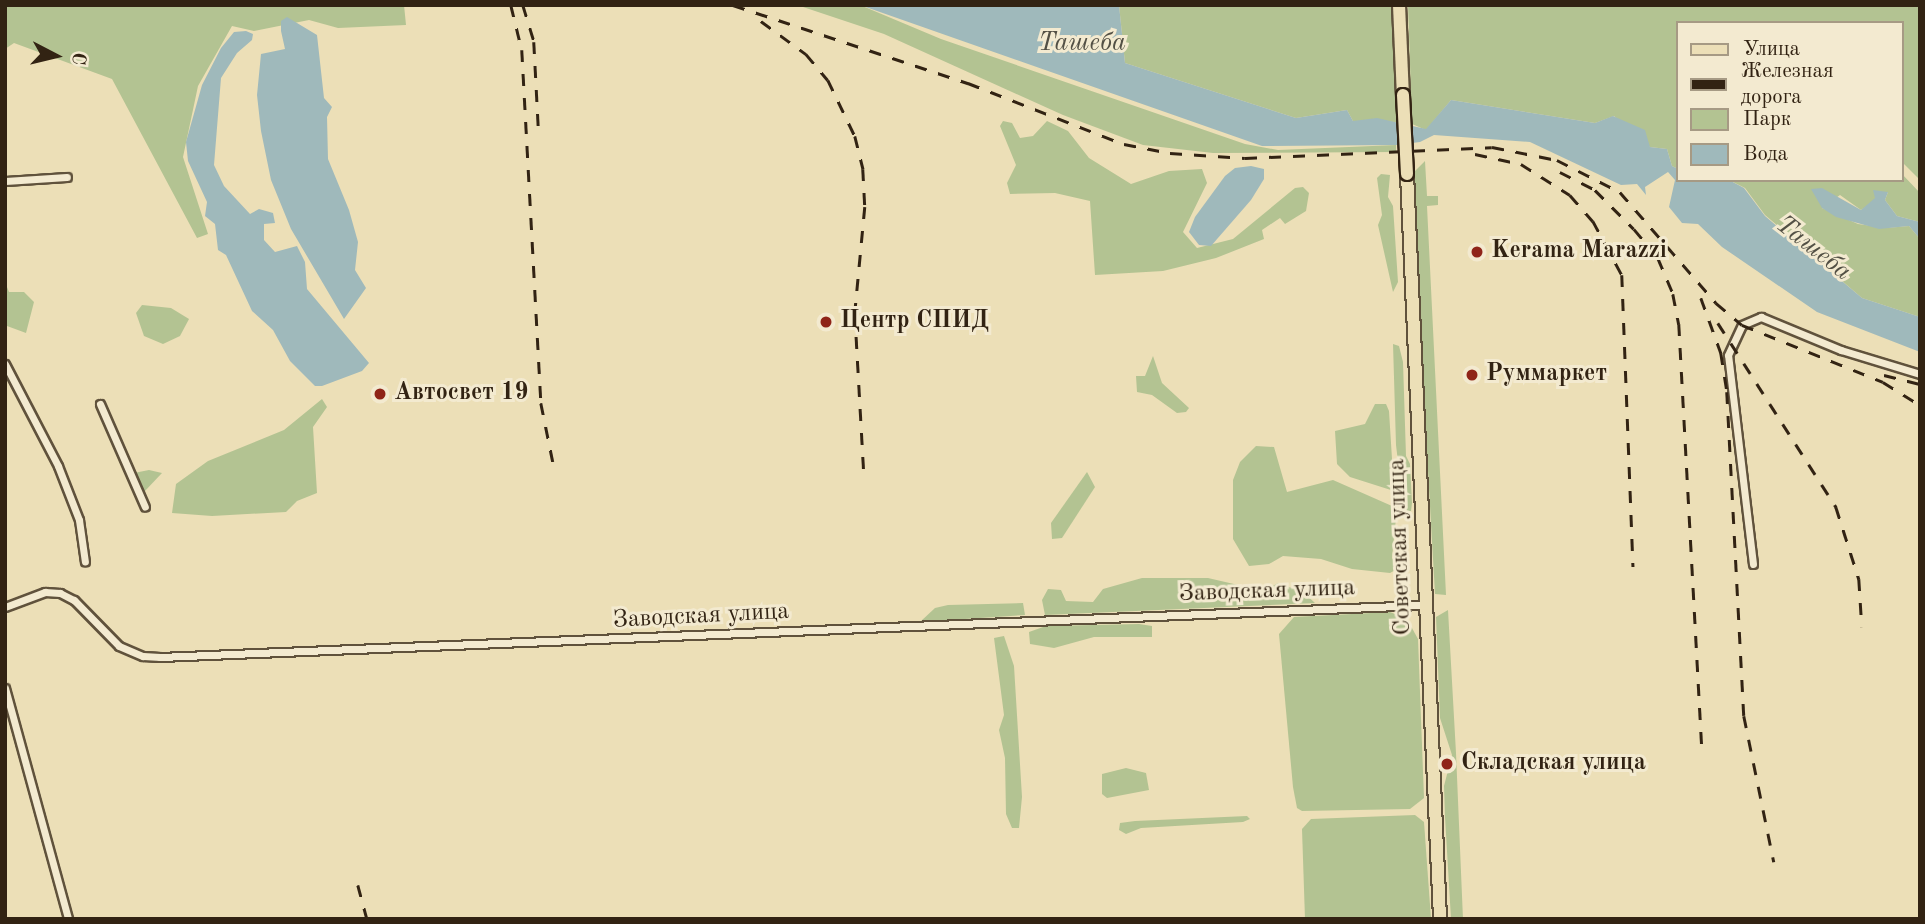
<!DOCTYPE html>
<html>
<head>
<meta charset="utf-8">
<style>
	body { margin:0 }
	#map { position:relative; width:1925px; height:924px; overflow:hidden; background:#ecdfb7; font-family:"Old Standard TT",serif }
	div>[style] { position:absolute }
	.green>* { inset:0; background:#b3c392 }
	.water>* { inset:0; background:#9fb9bb }
	.roads { filter:drop-shadow(2px 0 #60523c) drop-shadow(-2px 0 #60523c) drop-shadow(0 2px #60523c) drop-shadow(0 -2px #60523c) }
	.street>* { height:7px; margin:-3.5px; padding:0 3.5px; transform-origin:3.5px; border-radius:3.5px; background:#f3ead0 }
	.primary>* { height:12px; margin:-6px; padding:0 6px; transform-origin:6px; border-radius:6px; background:#ecdfb7 }
	.rail>* { height:2.5px; margin-top:-1.25px; transform-origin:0; background:repeating-linear-gradient(90deg,#322313 0 12px,transparent 0 24px) }
	.bridges { filter:drop-shadow(2px 0 #322313) drop-shadow(-2px 0 #322313) drop-shadow(0 2px #322313) drop-shadow(0 -2px #322313) }
	.primary-bridge>* { height:12px; margin:-6px; padding:0 6px; transform-origin:6px; border-radius:6px; background:#ecdfb7 }
	.dots>* { width:19px; height:19px; translate:-50% -50%; box-sizing:border-box; border:4px solid #f3ead0; border-radius:50% }
	span { translate:-50% -50%; white-space:nowrap; text-align:center; line-height:1.15; -webkit-text-stroke:6px #f3ead0; paint-order:stroke }
	.poi-label { font-size:24px; color:#322313; font-weight:700 }
	.left { translate:0 -50%; text-align:left }
	.street-label { font-size:24px; color:#322313 }
	.water-label { font-size:26px; color:#535045; font-style:italic }
	.frame { position:absolute; inset:0; border:7px solid #322313; pointer-events:none }
	.legend { position:absolute; left:1676px; top:21px; width:228px; height:161px; box-sizing:border-box; background:#f3ead0; border:2px solid #a69a84; margin:0; padding:9px 12px; list-style:none; font-size:21px; color:#322313 }
	.legend li { display:flex; align-items:center; gap:14px; height:35px }
	.legend b { width:35px; border:2px solid #a69a84 }
	.north { position:absolute; left:21px; top:21px; width:70px; height:70px; -webkit-text-stroke:5px #f3ead0; paint-order:stroke; rotate:97deg; font-size:19px; font-weight:700; line-height:28px; text-align:center; color:#322313 }
	.north::after { content:''; display:block; margin:auto; width:24px; height:32px; background:#322313; clip-path:polygon(50% 0,100% 100%,50% 72%,0 100%) }
</style>
</head>
<body>
<div id="map">
	<div class="green">
		<div style="clip-path:polygon(5px 5px,404px 5px,406px 25px,338px 28px,309px 20px,254px 31px,232px 26px,198px 86px,183px 157px,208px 234px,197px 238px,112px 79px,14px 43px,5px 49px)"></div>
		<div style="clip-path:polygon(797px 5px,860px 5px,941px 39px,1245px 144px,1278px 150px,1396px 145px,1396px 152px,1213px 153px,1143px 145px,1063px 115px,884px 34px)"></div>
		<div style="clip-path:polygon(1119px 5px,1391px 5px,1397px 122px,1353px 121px,1347px 110px,1296px 118px,1125px 63px)"></div>
		<div style="clip-path:polygon(1408px 5px,1920px 5px,1920px 180px,1902px 162px,1902px 23px,1678px 23px,1678px 169px,1672px 166px,1667px 149px,1650px 147px,1614px 116px,1595px 123px,1451px 100px,1426px 130px,1412px 124px)"></div>
		<div style="clip-path:polygon(1003px 121px,1012px 123px,1020px 138px,1033px 136px,1047px 121px,1068px 131px,1089px 158px,1131px 184px,1169px 171px,1202px 169px,1207px 183px,1183px 232px,1197px 248px,1233px 239px,1295px 188px,1303px 187px,1309px 193px,1306px 211px,1285px 224px,1280px 218px,1262px 230px,1264px 239px,1216px 258px,1163px 271px,1095px 275px,1090px 201px,1055px 193px,1010px 194px,1007px 183px,1016px 165px,1000px 126px)"></div>
		<div style="clip-path:polygon(1425px 161px,1427px 196px,1438px 196px,1438px 205px,1427px 206px,1446px 595px,1435px 594px,1421px 348px,1413px 173px)"></div>
		<div style="clip-path:polygon(1381px 174px,1390px 175px,1388px 197px,1393px 206px,1398px 282px,1393px 292px,1378px 225px,1382px 215px,1377px 178px)"></div>
		<div style="clip-path:polygon(1902px 174px,1920px 193px,1920px 222px,1897px 216px,1885px 200px,1888px 192px,1861px 210px,1840px 195px,1822px 208px,1858px 224px,1886px 228px,1909px 226px,1920px 239px,1920px 317px,1862px 298px,1765px 215px,1745px 188px,1729px 180px,1902px 180px)"></div>
		<div style="clip-path:polygon(5px 282px,9px 292px,24px 292px,34px 302px,26px 333px,7px 326px)"></div>
		<div style="clip-path:polygon(142px 305px,171px 308px,189px 319px,180px 336px,163px 344px,144px 336px,136px 313px)"></div>
		<div style="clip-path:polygon(1393px 344px,1399px 346px,1403px 362px,1406px 456px,1410px 464px,1412px 503px,1411px 511px,1404px 511px,1396px 445px)"></div>
		<div style="clip-path:polygon(1153px 356px,1162px 383px,1189px 408px,1186px 412px,1177px 413px,1152px 395px,1137px 392px,1136px 376px,1145px 376px)"></div>
		<div style="clip-path:polygon(322px 399px,327px 407px,313px 427px,317px 493px,297px 501px,286px 512px,212px 516px,172px 513px,176px 484px,208px 461px,284px 430px)"></div>
		<div style="clip-path:polygon(1375px 404px,1386px 404px,1389px 411px,1394px 491px,1350px 477px,1337px 464px,1335px 431px,1365px 424px)"></div>
		<div style="clip-path:polygon(1256px 446px,1274px 447px,1287px 492px,1333px 480px,1392px 506px,1396px 518px,1392px 558px,1399px 568px,1390px 573px,1352px 569px,1321px 559px,1283px 556px,1269px 564px,1249px 566px,1233px 539px,1233px 480px,1240px 462px)"></div>
		<div style="clip-path:polygon(149px 470px,162px 473px,144px 492px,134px 473px)"></div>
		<div style="clip-path:polygon(1087px 472px,1095px 487px,1062px 538px,1052px 539px,1051px 523px)"></div>
		<div style="clip-path:polygon(1142px 578px,1208px 578px,1264px 591px,1278px 583px,1303px 592px,1315px 603px,1045px 615px,1042px 600px,1048px 589px,1061px 590px,1066px 601px,1093px 602px,1103px 589px)"></div>
		<div style="clip-path:polygon(1023px 603px,1025px 615px,920px 622px,935px 608px,948px 605px)"></div>
		<div style="clip-path:polygon(1448px 610px,1456px 753px,1463px 919px,1451px 919px,1445px 817px,1444px 786px,1452px 755px,1440px 718px,1436px 617px)"></div>
		<div style="clip-path:polygon(1390px 612px,1407px 619px,1418px 639px,1424px 798px,1410px 809px,1302px 811px,1297px 808px,1293px 787px,1279px 634px,1294px 617px)"></div>
		<div style="clip-path:polygon(1139px 624px,1152px 626px,1152px 637px,1094px 637px,1054px 648px,1030px 644px,1029px 632px,1046px 626px)"></div>
		<div style="clip-path:polygon(1004px 636px,1014px 666px,1022px 797px,1019px 828px,1012px 828px,1006px 814px,1005px 758px,999px 730px,1004px 715px,994px 638px)"></div>
		<div style="clip-path:polygon(1126px 768px,1146px 773px,1149px 790px,1107px 798px,1102px 794px,1102px 774px)"></div>
		<div style="clip-path:polygon(1415px 815px,1424px 822px,1431px 919px,1305px 919px,1302px 829px,1311px 819px)"></div>
		<div style="clip-path:polygon(1247px 816px,1250px 819px,1243px 822px,1141px 828px,1126px 834px,1119px 830px,1120px 823px,1135px 821px)"></div>
	</div>
	<div class="water">
		<div style="clip-path:polygon(860px 5px,1119px 5px,1125px 63px,1296px 118px,1347px 110px,1353px 121px,1377px 118px,1426px 129px,1451px 100px,1595px 123px,1613px 116px,1645px 130px,1650px 147px,1667px 149px,1672px 166px,1678px 169px,1678px 180px,1729px 180px,1744px 188px,1765px 216px,1862px 298px,1920px 317px,1920px 352px,1817px 312px,1722px 247px,1698px 224px,1682px 223px,1669px 207px,1675px 180px,1668px 172px,1645px 187px,1646px 195px,1637px 184px,1621px 185px,1530px 142px,1434px 135px,1420px 142px,1396px 145px,1262px 146px)"></div>
		<div style="clip-path:polygon(287px 17px,317px 35px,324px 98px,332px 107px,327px 117px,328px 159px,349px 210px,358px 242px,355px 270px,366px 288px,344px 319px,291px 229px,271px 180px,261px 131px,257px 95px,261px 54px,285px 49px,281px 31px,281px 21px)"></div>
		<div style="clip-path:polygon(246px 31px,253px 34px,252px 40px,237px 53px,221px 78px,214px 165px,224px 186px,250px 214px,259px 209px,273px 213px,275px 223px,264px 224px,264px 240px,275px 252px,297px 246px,305px 262px,307px 289px,369px 363px,362px 371px,322px 386px,315px 386px,290px 361px,273px 330px,252px 311px,226px 255px,218px 250px,215px 224px,205px 216px,207px 202px,188px 161px,186px 142px,202px 85px,221px 48px,234px 32px)"></div>
		<div style="clip-path:polygon(1251px 166px,1264px 169px,1264px 179px,1251px 200px,1211px 246px,1199px 245px,1189px 232px,1195px 217px,1225px 176px,1235px 168px)"></div>
		<div style="clip-path:polygon(1822px 188px,1861px 210px,1875px 198px,1873px 190px,1888px 192px,1885px 200px,1897px 216px,1920px 222px,1920px 239px,1909px 226px,1879px 229px,1836px 217px,1822px 208px,1811px 189px)"></div>
	</div>
	<div class="roads">
		<div class="street">
			<div style="left:5px;top:181px;width:62px;rotate:-3.7deg"></div>
			<div style="left:5px;top:364px;width:115px;rotate:62.5deg"></div>
			<div style="left:58px;top:466px;width:58px;rotate:68.7deg"></div>
			<div style="left:79px;top:520px;width:42px;rotate:81.9deg"></div>
			<div style="left:100px;top:404px;width:112px;rotate:66.4deg"></div>
			<div style="left:1753px;top:564px;width:210px;rotate:-96.8deg"></div>
			<div style="left:1728px;top:355px;width:33px;rotate:-65deg"></div>
			<div style="left:1742px;top:325px;width:21px;rotate:-23deg"></div>
			<div style="left:1761px;top:317px;width:87px;rotate:22.4deg"></div>
			<div style="left:1841px;top:350px;width:83px;rotate:16.9deg"></div>
			<div style="left:5px;top:607px;width:43px;rotate:-20.6deg"></div>
			<div style="left:45px;top:592px;width:15px;rotate:4deg"></div>
			<div style="left:60px;top:593px;width:16px;rotate:27deg"></div>
			<div style="left:74px;top:600px;width:64px;rotate:45.6deg"></div>
			<div style="left:119px;top:646px;width:26px;rotate:23deg"></div>
			<div style="left:143px;top:656px;width:17px;rotate:3deg"></div>
			<div style="left:160px;top:657px;width:1265px;rotate:-2.36deg"></div>
			<div style="left:5px;top:688px;width:239px;rotate:74.7deg"></div>
		</div>
		<div class="primary">
			<div style="left:1399px;top:5px;width:90px;rotate:87.5deg"></div>
			<div style="left:1407px;top:174px;width:746px;rotate:87.46deg"></div>
		</div>
	</div>
	<div class="rail">
		<div style="left:511px;top:5px;width:46px;rotate:76.3deg"></div>
		<div style="left:522px;top:50px;width:354px;rotate:86.9deg"></div>
		<div style="left:541px;top:403px;width:60px;rotate:78.5deg"></div>
		<div style="left:523px;top:5px;width:39px;rotate:73deg"></div>
		<div style="left:534px;top:42px;width:94px;rotate:87deg"></div>
		<div style="left:733px;top:5px;width:248px;rotate:18.4deg"></div>
		<div style="left:968px;top:83px;width:168px;rotate:21.4deg"></div>
		<div style="left:1124px;top:144px;width:47px;rotate:11.1deg"></div>
		<div style="left:1170px;top:153px;width:75px;rotate:3.8deg"></div>
		<div style="left:1245px;top:158px;width:247px;rotate:-2.5deg"></div>
		<div style="left:1492px;top:147px;width:66px;rotate:11.3deg"></div>
		<div style="left:1557px;top:160px;width:71px;rotate:26.9deg"></div>
		<div style="left:1620px;top:192px;width:147px;rotate:49.1deg"></div>
		<div style="left:1716px;top:303px;width:34px;rotate:40deg"></div>
		<div style="left:1742px;top:325px;width:152px;rotate:22deg"></div>
		<div style="left:1883px;top:382px;width:44px;rotate:31.9deg"></div>
		<div style="left:761px;top:21px;width:56px;rotate:36.3deg"></div>
		<div style="left:806px;top:54px;width:34px;rotate:50deg"></div>
		<div style="left:828px;top:80px;width:62px;rotate:64.3deg"></div>
		<div style="left:855px;top:136px;width:34px;rotate:76deg"></div>
		<div style="left:863px;top:169px;width:38px;rotate:87deg"></div>
		<div style="left:865px;top:207px;width:106px;rotate:95.4deg"></div>
		<div style="left:855px;top:313px;width:161px;rotate:86.8deg"></div>
		<div style="left:1475px;top:154px;width:47px;rotate:12.3deg"></div>
		<div style="left:1521px;top:164px;width:58px;rotate:32.3deg"></div>
		<div style="left:1570px;top:195px;width:35px;rotate:49deg"></div>
		<div style="left:1593px;top:221px;width:61px;rotate:61.8deg"></div>
		<div style="left:1622px;top:275px;width:292px;rotate:87.8deg"></div>
		<div style="left:1560px;top:172px;width:39px;rotate:27deg"></div>
		<div style="left:1595px;top:190px;width:55px;rotate:45deg"></div>
		<div style="left:1634px;top:229px;width:38px;rotate:50deg"></div>
		<div style="left:1658px;top:258px;width:39px;rotate:67deg"></div>
		<div style="left:1673px;top:294px;width:31px;rotate:79deg"></div>
		<div style="left:1679px;top:324px;width:430px;rotate:86.9deg"></div>
		<div style="left:1701px;top:298px;width:59px;rotate:70deg"></div>
		<div style="left:1721px;top:353px;width:39px;rotate:81deg"></div>
		<div style="left:1727px;top:392px;width:324px;rotate:87deg"></div>
		<div style="left:1744px;top:716px;width:149px;rotate:78.4deg"></div>
		<div style="left:1718px;top:323px;width:219px;rotate:57.3deg"></div>
		<div style="left:1836px;top:507px;width:76px;rotate:72.3deg"></div>
		<div style="left:1859px;top:579px;width:48px;rotate:86.4deg"></div>
		<div style="left:1884px;top:375px;width:37px;rotate:14deg"></div>
		<div style="left:358px;top:885px;width:35px;rotate:75deg"></div>
	</div>
	<div class="bridges">
		<div class="primary-bridge">
			<div style="left:1403px;top:95px;width:79px;rotate:87.1deg"></div>
		</div>
	</div>
	<div class="dots">
		<div style="left:1477px;top:252px;background:#8f2418"></div>
		<div style="left:826px;top:322px;background:#8f2418"></div>
		<div style="left:1472px;top:375px;background:#8f2418"></div>
		<div style="left:380px;top:394px;background:#8f2418"></div>
		<div style="left:1447px;top:764px;background:#8f2418"></div>
	</div>
	<div class="poi-label">
		<span class="left" style="left:1491px;top:252px">Kerama Marazzi</span>
		<span class="left" style="left:840px;top:322px">Центр СПИД</span>
		<span class="left" style="left:1486px;top:375px">Руммаркет</span>
		<span class="left" style="left:394px;top:394px">Автосвет 19</span>
		<span class="left" style="left:1461px;top:764px">Складская улица</span>
	</div>
	<div class="street-label">
		<span style="left:1401px;top:547px;rotate:-92deg">Советская улица</span>
		<span style="left:1267px;top:592px;rotate:-2deg">Заводская улица</span>
		<span style="left:701px;top:617px;rotate:-3deg">Заводская улица</span>
	</div>
	<div class="water-label">
		<span style="left:1082px;top:44px">Ташеба</span>
		<span style="left:1813px;top:249px;rotate:38deg">Ташеба</span>
	</div>
	<div class="frame"></div>
	<ul class="legend">
	<li><b style="height:9px;background:#ecdfb7"></b>Улица</li>
	<li><b style="height:9px;background:#322313"></b>Железная дорога</li>
	<li><b style="height:19px;background:#b3c392"></b>Парк</li>
	<li><b style="height:19px;background:#9fb9bb"></b>Вода</li>
	</ul>
	<div class="north">С</div>
</div>
</body>
</html>
